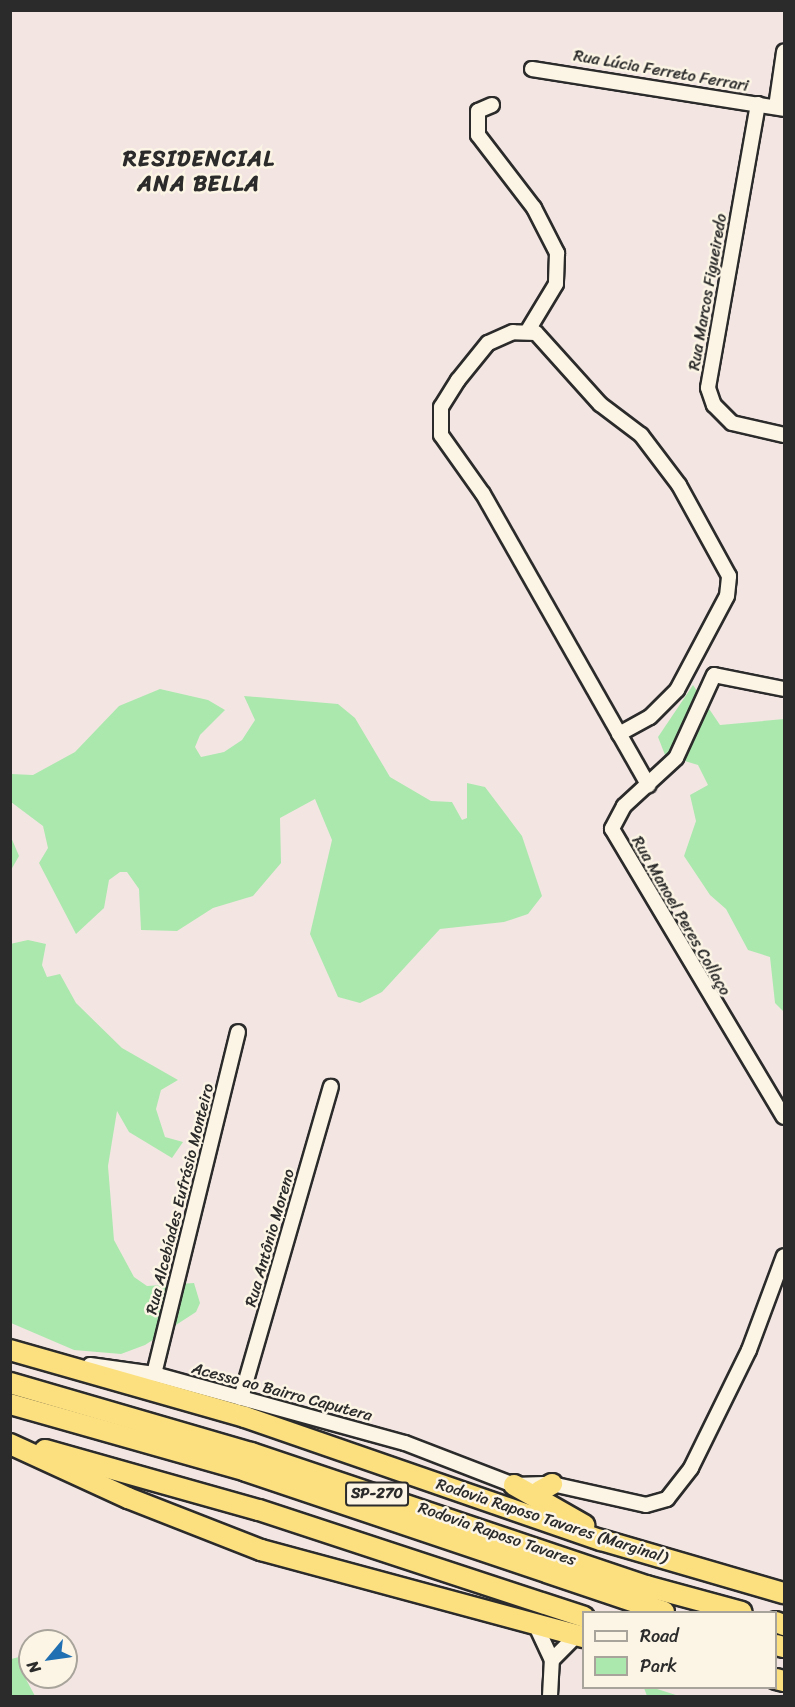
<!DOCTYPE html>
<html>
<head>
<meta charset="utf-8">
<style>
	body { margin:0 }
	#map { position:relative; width:795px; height:1707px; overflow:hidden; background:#f3e6e2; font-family:Sriracha,sans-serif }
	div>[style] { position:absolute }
	.green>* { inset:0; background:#abe8ae }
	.roads { filter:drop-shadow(2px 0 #2b2b2b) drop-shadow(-2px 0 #2b2b2b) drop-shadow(0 2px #2b2b2b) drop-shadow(0 -2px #2b2b2b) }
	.minor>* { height:14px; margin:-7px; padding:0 7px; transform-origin:7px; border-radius:7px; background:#fcf5e5 }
	.highway>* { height:20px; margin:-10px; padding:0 10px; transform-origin:10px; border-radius:10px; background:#fce080 }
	span { translate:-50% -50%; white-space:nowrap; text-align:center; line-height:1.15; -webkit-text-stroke:5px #fcf5e5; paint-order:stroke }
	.shield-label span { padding:2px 4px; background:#fcf5e5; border:2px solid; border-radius:4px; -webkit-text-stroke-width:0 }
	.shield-label { font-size:15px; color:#2b2b2b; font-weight:700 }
	.street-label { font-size:16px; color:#2b2b2b }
	.district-label { font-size:22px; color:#2b2b2b; font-weight:700; letter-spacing:1.5px }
	.frame { position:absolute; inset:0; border:12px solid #2b2b2b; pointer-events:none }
	.legend { position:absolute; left:582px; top:1611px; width:195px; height:78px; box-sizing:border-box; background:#fcf5e5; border:2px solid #a8a49b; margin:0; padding:8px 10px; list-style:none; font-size:18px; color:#2b2b2b }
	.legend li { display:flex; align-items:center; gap:12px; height:30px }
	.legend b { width:30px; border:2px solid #a8a49b }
	.north { position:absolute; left:18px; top:1629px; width:60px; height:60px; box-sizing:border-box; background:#fcf5e5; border:2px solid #a8a49b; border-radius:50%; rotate:241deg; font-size:16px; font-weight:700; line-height:24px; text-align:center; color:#2b2b2b }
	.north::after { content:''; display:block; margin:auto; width:21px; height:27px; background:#1f6fb2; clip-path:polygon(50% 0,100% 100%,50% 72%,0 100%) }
</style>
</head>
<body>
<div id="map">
	<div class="green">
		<div style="clip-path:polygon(693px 685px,720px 725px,784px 719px,784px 1012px,775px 1003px,770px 957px,748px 950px,726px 909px,710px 895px,684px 856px,696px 821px,690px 795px,708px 785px,698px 765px,665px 755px,658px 737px)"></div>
		<div style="clip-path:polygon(160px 689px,208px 700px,225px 710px,200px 735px,195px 747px,201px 757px,224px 752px,242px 740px,255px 720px,244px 696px,338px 704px,355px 718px,390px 777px,431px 801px,452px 802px,462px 820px,467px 818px,467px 783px,485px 787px,522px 836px,542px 896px,528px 914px,504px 922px,440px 929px,382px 992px,360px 1003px,338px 997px,310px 934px,332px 840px,315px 799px,280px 818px,281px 863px,253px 896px,213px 908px,177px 931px,141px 930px,139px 889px,127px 872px,120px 872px,109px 880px,104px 908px,76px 934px,39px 863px,48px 848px,43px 826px,11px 802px,11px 774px,33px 775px,75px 752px,119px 706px)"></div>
		<div style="clip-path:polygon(11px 837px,19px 856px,11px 870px)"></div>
		<div style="clip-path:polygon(28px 940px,46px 944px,42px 965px,47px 977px,60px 974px,76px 1003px,122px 1048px,178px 1080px,161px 1090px,156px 1109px,165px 1137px,183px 1142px,172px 1158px,129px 1132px,117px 1111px,108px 1166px,114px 1240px,134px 1277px,147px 1286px,194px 1283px,200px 1303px,196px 1312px,145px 1345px,121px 1354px,74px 1350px,11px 1323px,10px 944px)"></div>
		<div style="clip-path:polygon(19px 1657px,20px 1668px,35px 1696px,11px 1696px,11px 1659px)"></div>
		<div style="clip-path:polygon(644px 1688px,654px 1688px,679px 1696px,647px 1696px)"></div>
	</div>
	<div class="roads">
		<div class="minor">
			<div style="left:532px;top:69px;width:255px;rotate:9deg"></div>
			<div style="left:758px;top:104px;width:288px;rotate:100deg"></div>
			<div style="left:708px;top:388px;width:18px;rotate:71deg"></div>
			<div style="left:714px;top:405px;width:25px;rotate:45deg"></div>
			<div style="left:732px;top:423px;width:53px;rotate:13deg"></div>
			<div style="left:492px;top:105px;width:15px;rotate:157deg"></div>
			<div style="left:478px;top:111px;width:24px;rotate:90deg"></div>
			<div style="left:478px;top:135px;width:92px;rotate:52.5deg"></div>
			<div style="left:534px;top:208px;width:51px;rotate:62.9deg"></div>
			<div style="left:557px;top:253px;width:31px;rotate:92deg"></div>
			<div style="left:556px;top:284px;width:56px;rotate:121.1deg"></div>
			<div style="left:776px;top:107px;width:56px;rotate:-81.7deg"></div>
			<div style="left:784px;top:689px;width:71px;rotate:-168.7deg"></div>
			<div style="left:714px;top:675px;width:91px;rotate:114.6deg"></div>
			<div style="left:676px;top:758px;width:71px;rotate:137.3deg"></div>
			<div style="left:624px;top:806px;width:26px;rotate:118deg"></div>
			<div style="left:612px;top:829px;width:335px;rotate:59.2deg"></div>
			<div style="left:619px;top:734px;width:35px;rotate:-29deg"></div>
			<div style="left:650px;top:717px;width:38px;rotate:-45deg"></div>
			<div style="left:677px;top:690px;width:106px;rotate:-62deg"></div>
			<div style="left:727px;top:596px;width:20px;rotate:-84deg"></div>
			<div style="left:729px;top:576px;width:104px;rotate:-118.8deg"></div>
			<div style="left:679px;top:485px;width:63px;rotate:-127.2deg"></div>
			<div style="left:641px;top:435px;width:51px;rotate:-142.9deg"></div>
			<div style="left:600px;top:404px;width:96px;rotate:-132deg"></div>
			<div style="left:536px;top:333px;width:23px;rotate:-178deg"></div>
			<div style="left:513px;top:332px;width:27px;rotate:156deg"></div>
			<div style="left:488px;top:343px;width:48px;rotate:129deg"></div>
			<div style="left:458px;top:380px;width:32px;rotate:122deg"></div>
			<div style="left:441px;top:407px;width:28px;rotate:90deg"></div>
			<div style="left:441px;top:435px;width:72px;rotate:54.6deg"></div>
			<div style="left:483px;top:494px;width:335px;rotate:60.4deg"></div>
			<div style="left:90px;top:1365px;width:65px;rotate:8deg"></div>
			<div style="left:154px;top:1374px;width:260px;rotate:15.4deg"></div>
			<div style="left:405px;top:1443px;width:117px;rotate:21.1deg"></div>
			<div style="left:514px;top:1485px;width:38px;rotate:-2deg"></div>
			<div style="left:552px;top:1484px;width:96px;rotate:12.6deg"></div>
			<div style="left:646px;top:1505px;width:22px;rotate:-16deg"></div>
			<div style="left:667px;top:1499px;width:39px;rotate:-52deg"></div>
			<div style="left:691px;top:1468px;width:131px;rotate:-63.8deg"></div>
			<div style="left:749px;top:1350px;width:100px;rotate:-69.6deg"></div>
			<div style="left:154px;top:1374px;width:352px;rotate:-76.2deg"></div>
			<div style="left:241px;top:1398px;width:324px;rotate:-73.9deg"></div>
			<div style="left:537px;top:1628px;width:35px;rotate:65deg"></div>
			<div style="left:550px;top:1696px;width:36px;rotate:-87deg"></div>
			<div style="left:552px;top:1660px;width:33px;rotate:-45deg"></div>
		</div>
		<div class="highway">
			<div style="left:10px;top:1350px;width:244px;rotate:15.9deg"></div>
			<div style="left:245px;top:1417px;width:377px;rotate:19.1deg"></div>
			<div style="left:601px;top:1540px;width:191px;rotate:16.2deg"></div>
			<div style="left:10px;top:1383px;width:251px;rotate:16.2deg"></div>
			<div style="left:251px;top:1453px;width:417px;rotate:18.6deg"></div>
			<div style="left:646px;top:1586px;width:99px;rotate:15.2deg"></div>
			<div style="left:10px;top:1404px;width:245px;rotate:15.8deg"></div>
			<div style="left:246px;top:1471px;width:441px;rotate:18.6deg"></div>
			<div style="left:10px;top:1444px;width:130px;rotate:24.6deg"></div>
			<div style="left:128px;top:1498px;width:143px;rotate:21.4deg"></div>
			<div style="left:261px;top:1550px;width:335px;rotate:15.1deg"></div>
			<div style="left:45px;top:1450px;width:222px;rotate:15.7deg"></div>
			<div style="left:259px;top:1510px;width:342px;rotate:18.2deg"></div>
			<div style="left:514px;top:1485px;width:81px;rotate:29.7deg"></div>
			<div style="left:543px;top:1501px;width:10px;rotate:-107deg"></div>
			<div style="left:540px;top:1491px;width:14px;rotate:-30deg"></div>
			<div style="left:776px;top:1622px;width:9px;rotate:21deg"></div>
			<div style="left:776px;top:1645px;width:8px;rotate:14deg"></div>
			<div style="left:776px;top:1679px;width:8px;rotate:14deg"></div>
		</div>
	</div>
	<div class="shield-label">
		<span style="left:377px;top:1494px">SP-270</span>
	</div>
	<div class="street-label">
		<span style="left:661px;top:71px;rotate:10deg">Rua Lúcia Ferreto Ferrari</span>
		<span style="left:708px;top:292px;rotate:-80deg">Rua Marcos Figueiredo</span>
		<span style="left:681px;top:916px;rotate:60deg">Rua Manoel Peres Collaço</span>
		<span style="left:180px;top:1199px;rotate:-76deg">Rua Alcebíades Eufrásio Monteiro</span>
		<span style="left:270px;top:1238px;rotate:-74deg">Rua Antônio Moreno</span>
		<span style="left:282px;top:1392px;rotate:15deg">Acesso ao Bairro Caputera</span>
		<span style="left:552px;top:1521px;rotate:18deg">Rodovia Raposo Tavares (Marginal)</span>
		<span style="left:497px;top:1534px;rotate:19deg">Rodovia Raposo Tavares</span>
	</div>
	<div class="district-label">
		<span style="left:199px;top:171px">RESIDENCIAL<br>ANA BELLA</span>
	</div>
	<div class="frame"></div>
	<ul class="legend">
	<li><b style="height:8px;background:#fcf5e5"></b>Road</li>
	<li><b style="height:16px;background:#abe8ae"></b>Park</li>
	</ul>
	<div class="north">N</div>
</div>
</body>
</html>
